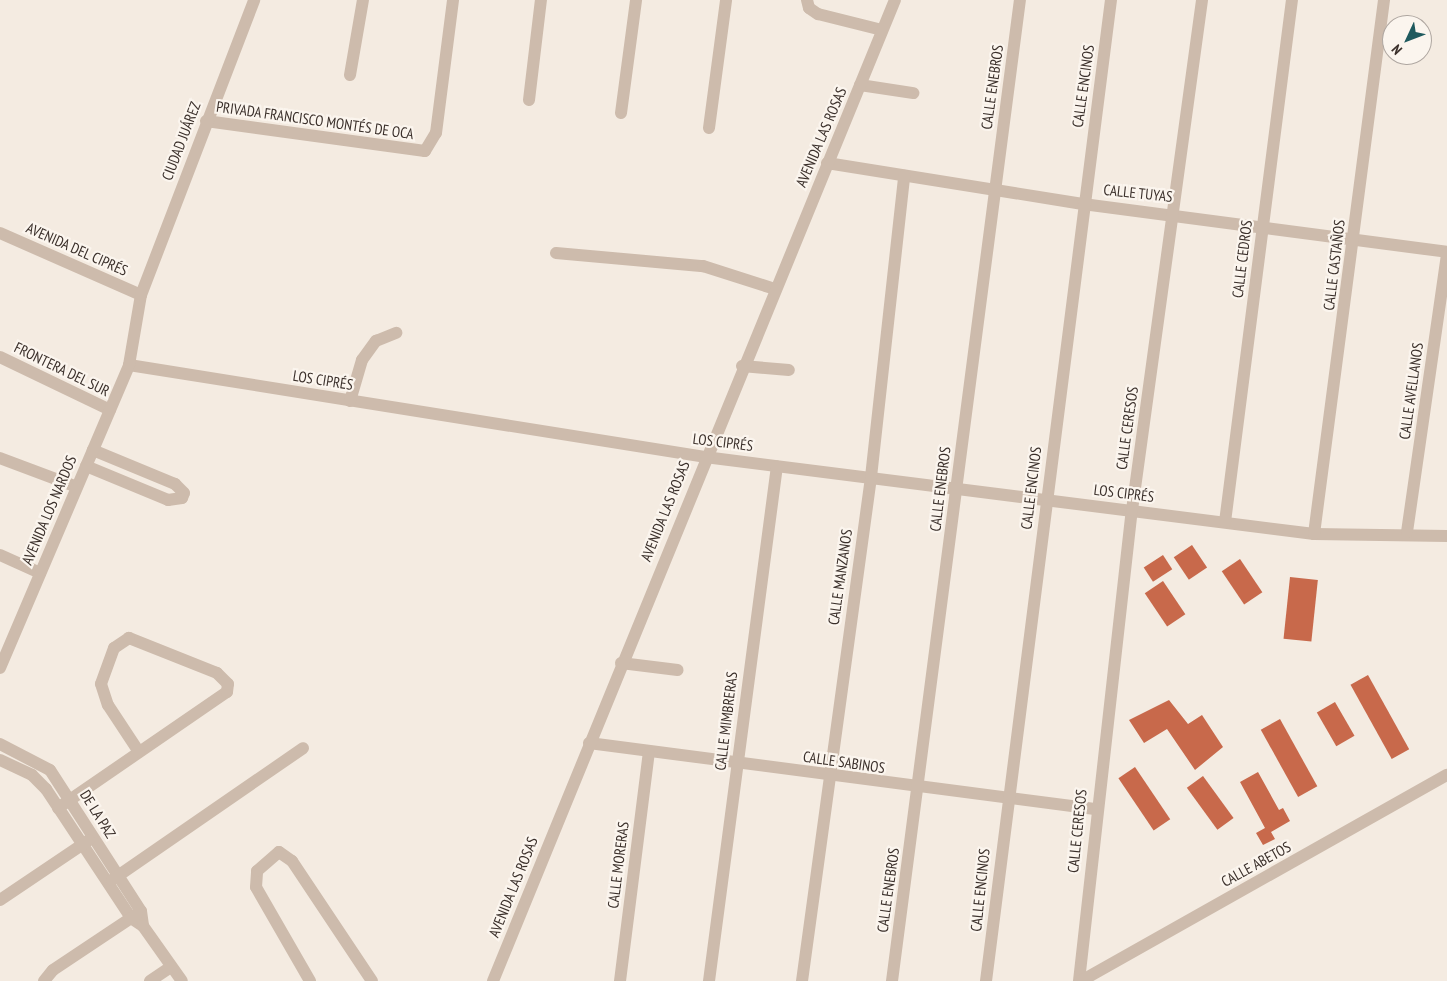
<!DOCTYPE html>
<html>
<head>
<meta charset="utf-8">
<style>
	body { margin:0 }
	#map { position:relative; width:1447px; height:981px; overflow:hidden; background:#f4ebe1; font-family:"PT Sans Narrow",sans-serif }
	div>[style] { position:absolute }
	.building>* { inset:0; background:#c8694b; transform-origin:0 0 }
	.minor>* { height:12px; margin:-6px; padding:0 6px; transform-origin:6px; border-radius:6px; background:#cdbbac }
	span { translate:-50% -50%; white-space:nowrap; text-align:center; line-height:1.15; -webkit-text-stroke:4.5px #fbf5ee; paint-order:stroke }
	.street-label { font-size:15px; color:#3b302b }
	.north { position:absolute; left:1382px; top:15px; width:50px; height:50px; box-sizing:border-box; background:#fbf5ee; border:1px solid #aea6a0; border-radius:50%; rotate:227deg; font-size:14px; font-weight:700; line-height:20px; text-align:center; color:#3b302b }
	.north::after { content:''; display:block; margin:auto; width:18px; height:22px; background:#1f5a5e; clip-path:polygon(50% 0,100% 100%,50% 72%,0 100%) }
</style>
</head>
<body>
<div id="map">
	<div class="building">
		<div style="left:1192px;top:545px;width:27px;height:22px;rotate:56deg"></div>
		<div style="left:1163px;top:555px;width:17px;height:23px;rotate:57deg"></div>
		<div style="left:1240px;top:559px;width:40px;height:22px;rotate:56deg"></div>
		<div style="left:1290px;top:577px;width:28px;height:62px;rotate:6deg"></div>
		<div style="left:1163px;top:581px;width:40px;height:22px;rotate:56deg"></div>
		<div style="left:1368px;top:675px;width:85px;height:20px;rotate:61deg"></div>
		<div style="clip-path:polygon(1169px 700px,1188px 724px,1202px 715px,1223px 747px,1195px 770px,1167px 729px,1144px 743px,1129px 720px)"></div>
		<div style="left:1335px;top:702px;width:39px;height:21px;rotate:60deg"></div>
		<div style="left:1280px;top:719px;width:77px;height:22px;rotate:61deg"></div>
		<div style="left:1135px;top:767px;width:63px;height:20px;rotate:56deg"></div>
		<div style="clip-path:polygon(1258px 772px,1279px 810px,1283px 808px,1290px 821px,1271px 832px,1275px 839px,1263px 845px,1256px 833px,1265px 828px,1240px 782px)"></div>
		<div style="left:1203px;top:776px;width:52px;height:20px;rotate:54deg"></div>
	</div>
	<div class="minor">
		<div style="left:807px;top:0;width:8px;rotate:76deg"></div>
		<div style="left:809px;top:8px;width:11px;rotate:34deg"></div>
		<div style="left:818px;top:14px;width:66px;rotate:14deg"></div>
		<div style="left:350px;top:75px;width:76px;rotate:-80.2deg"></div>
		<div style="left:860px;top:85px;width:54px;rotate:8.6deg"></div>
		<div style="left:529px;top:100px;width:101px;rotate:-83.2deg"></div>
		<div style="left:621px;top:113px;width:114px;rotate:-82.4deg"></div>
		<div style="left:206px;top:121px;width:221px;rotate:7.8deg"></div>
		<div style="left:425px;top:151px;width:21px;rotate:-59deg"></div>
		<div style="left:436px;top:133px;width:134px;rotate:-82.7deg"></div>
		<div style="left:709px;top:128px;width:129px;rotate:-82.4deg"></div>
		<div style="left:827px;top:163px;width:259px;rotate:9.1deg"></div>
		<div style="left:1083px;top:204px;width:367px;rotate:7.5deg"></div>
		<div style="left:0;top:233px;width:154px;rotate:23.7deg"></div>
		<div style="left:556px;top:253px;width:148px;rotate:5.1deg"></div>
		<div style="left:703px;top:266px;width:76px;rotate:17.7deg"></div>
		<div style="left:0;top:357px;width:122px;rotate:25.7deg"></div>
		<div style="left:129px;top:365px;width:583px;rotate:9.07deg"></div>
		<div style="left:705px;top:457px;width:614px;rotate:7.21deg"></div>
		<div style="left:1314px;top:534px;width:133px;rotate:0.9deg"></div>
		<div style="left:742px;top:366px;width:47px;rotate:4.9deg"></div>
		<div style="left:350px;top:401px;width:43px;rotate:-73.7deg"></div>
		<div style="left:362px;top:360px;width:24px;rotate:-54deg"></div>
		<div style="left:376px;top:341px;width:22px;rotate:-22deg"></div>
		<div style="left:0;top:458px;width:82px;rotate:20.6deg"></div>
		<div style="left:86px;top:466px;width:89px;rotate:22.5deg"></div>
		<div style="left:168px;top:500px;width:14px;rotate:-8deg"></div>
		<div style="left:182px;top:498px;width:5px;rotate:-68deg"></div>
		<div style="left:184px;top:493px;width:13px;rotate:-135deg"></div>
		<div style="left:175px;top:484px;width:89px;rotate:-157.5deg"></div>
		<div style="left:1225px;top:522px;width:526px;rotate:-82.69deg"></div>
		<div style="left:1407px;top:532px;width:281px;rotate:-81.8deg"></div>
		<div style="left:1314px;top:534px;width:539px;rotate:-82.53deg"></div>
		<div style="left:0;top:555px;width:44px;rotate:24.2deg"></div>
		<div style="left:621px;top:663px;width:57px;rotate:7deg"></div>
		<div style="left:0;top:668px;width:329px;rotate:-66.9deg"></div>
		<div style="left:129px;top:365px;width:71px;rotate:-80.3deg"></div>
		<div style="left:141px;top:295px;width:316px;rotate:-69deg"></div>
		<div style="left:589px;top:743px;width:510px;rotate:7.43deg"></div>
		<div style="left:0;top:744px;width:56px;rotate:27.5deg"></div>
		<div style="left:50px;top:770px;width:168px;rotate:57.2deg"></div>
		<div style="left:141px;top:911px;width:15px;rotate:82deg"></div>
		<div style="left:0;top:760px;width:35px;rotate:25deg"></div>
		<div style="left:32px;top:775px;width:20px;rotate:45deg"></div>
		<div style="left:46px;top:789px;width:154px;rotate:56.6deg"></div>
		<div style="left:131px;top:918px;width:14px;rotate:34deg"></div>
		<div style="left:143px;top:926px;width:67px;rotate:54.7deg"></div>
		<div style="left:58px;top:808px;width:205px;rotate:-34.5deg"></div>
		<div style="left:227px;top:692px;width:8px;rotate:-83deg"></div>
		<div style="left:228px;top:684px;width:16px;rotate:-135deg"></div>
		<div style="left:217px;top:673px;width:95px;rotate:-158.3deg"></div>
		<div style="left:129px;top:638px;width:18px;rotate:146deg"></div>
		<div style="left:114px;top:648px;width:38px;rotate:110deg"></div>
		<div style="left:101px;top:684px;width:22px;rotate:72deg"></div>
		<div style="left:108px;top:705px;width:56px;rotate:56.6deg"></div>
		<div style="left:112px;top:880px;width:232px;rotate:-34.6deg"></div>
		<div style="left:0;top:900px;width:107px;rotate:-34deg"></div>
		<div style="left:44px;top:981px;width:14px;rotate:-51deg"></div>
		<div style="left:53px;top:970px;width:101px;rotate:-33.7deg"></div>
		<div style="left:150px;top:981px;width:25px;rotate:-34deg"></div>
		<div style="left:310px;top:981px;width:108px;rotate:-119.9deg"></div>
		<div style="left:256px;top:887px;width:16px;rotate:-86deg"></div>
		<div style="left:257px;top:871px;width:29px;rotate:-41deg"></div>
		<div style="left:279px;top:852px;width:16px;rotate:35deg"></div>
		<div style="left:292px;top:861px;width:144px;rotate:56.3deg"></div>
		<div style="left:493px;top:981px;width:1060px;rotate:-67.72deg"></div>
		<div style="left:620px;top:981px;width:230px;rotate:-82.8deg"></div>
		<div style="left:709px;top:981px;width:519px;rotate:-82.48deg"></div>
		<div style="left:802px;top:981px;width:509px;rotate:-82.2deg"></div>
		<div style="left:871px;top:477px;width:303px;rotate:-83.7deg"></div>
		<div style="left:892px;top:981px;width:989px;rotate:-82.57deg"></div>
		<div style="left:986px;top:981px;width:989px;rotate:-82.74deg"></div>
		<div style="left:1079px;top:981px;width:474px;rotate:-83.6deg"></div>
		<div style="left:1132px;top:510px;width:515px;rotate:-82.18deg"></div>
		<div style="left:1081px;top:981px;width:420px;rotate:-29.4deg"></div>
	</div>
	<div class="street-label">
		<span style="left:1083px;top:86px;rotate:-82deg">CALLE ENCINOS</span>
		<span style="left:992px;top:87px;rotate:-82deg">CALLE ENEBROS</span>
		<span style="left:315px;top:120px;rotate:8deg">PRIVADA FRANCISCO MONTÉS DE OCA</span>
		<span style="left:821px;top:137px;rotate:-67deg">AVENIDA LAS ROSAS</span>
		<span style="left:181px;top:141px;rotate:-69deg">CIUDAD JUÁREZ</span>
		<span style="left:1138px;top:193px;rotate:6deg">CALLE TUYAS</span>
		<span style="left:77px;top:249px;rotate:24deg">AVENIDA DEL CIPRÉS</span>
		<span style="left:1242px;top:259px;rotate:-83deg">CALLE CEDROS</span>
		<span style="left:1334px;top:265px;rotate:-83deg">CALLE CASTAÑOS</span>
		<span style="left:62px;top:369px;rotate:26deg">FRONTERA DEL SUR</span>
		<span style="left:323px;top:380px;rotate:9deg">LOS CIPRÉS</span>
		<span style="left:1411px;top:391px;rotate:-82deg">CALLE AVELLANOS</span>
		<span style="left:1127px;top:428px;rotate:-82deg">CALLE CERESOS</span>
		<span style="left:723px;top:442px;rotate:7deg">LOS CIPRÉS</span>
		<span style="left:1031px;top:488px;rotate:-83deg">CALLE ENCINOS</span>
		<span style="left:940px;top:489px;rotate:-83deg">CALLE ENEBROS</span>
		<span style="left:1124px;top:493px;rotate:7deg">LOS CIPRÉS</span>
		<span style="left:49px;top:510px;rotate:-67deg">AVENIDA LOS NARDOS</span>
		<span style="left:665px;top:511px;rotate:-68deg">AVENIDA LAS ROSAS</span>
		<span style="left:840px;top:577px;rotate:-82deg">CALLE MANZANOS</span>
		<span style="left:726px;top:721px;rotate:-83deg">CALLE MIMBRERAS</span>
		<span style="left:844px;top:762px;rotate:8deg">CALLE SABINOS</span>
		<span style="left:98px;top:814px;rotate:58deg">DE LA PAZ</span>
		<span style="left:1077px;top:831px;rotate:-84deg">CALLE CERESOS</span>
		<span style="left:1256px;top:864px;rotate:-29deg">CALLE ABETOS</span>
		<span style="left:618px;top:865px;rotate:-83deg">CALLE MORERAS</span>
		<span style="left:513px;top:887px;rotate:-68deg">AVENIDA LAS ROSAS</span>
		<span style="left:888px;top:890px;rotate:-82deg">CALLE ENEBROS</span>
		<span style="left:980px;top:890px;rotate:-84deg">CALLE ENCINOS</span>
	</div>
	<div class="north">N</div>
</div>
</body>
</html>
